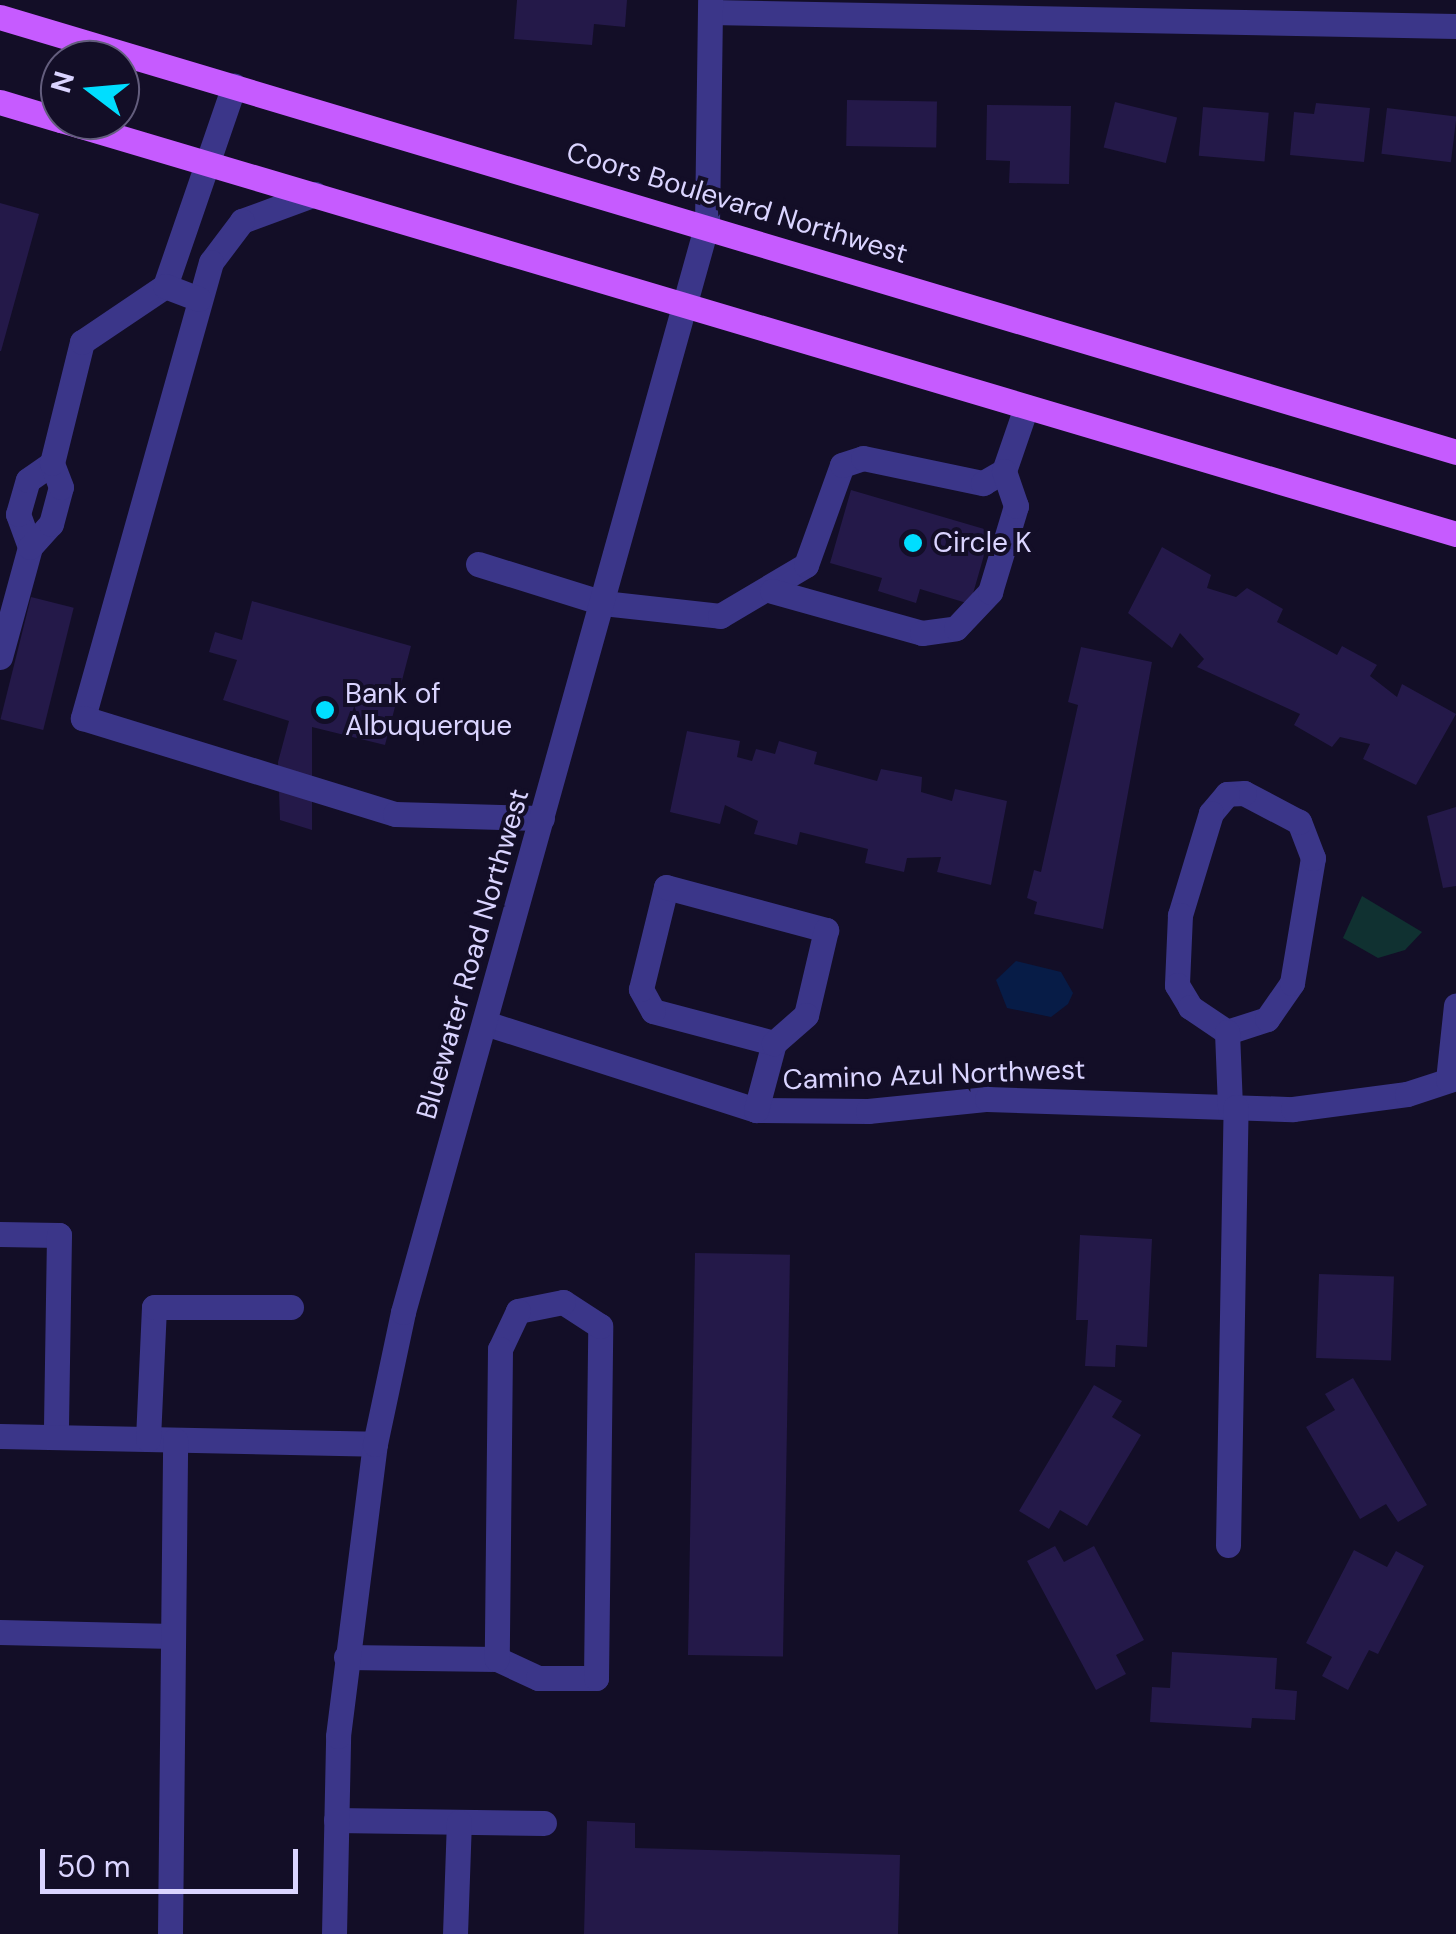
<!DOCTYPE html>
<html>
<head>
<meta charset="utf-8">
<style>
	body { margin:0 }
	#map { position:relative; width:1456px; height:1934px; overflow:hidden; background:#130e27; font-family:"DM Sans",sans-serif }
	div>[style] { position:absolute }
	.green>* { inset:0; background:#103131 }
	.water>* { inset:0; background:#071c47 }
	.building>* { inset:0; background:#241949; transform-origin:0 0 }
	.minor>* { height:25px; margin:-12.5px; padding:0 12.5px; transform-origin:12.5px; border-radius:12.5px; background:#3b3689 }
	.major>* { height:25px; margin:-12.5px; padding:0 12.5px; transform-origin:12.5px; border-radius:12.5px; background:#c65bff }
	.dots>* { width:28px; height:28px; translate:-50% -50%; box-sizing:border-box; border:5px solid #130e27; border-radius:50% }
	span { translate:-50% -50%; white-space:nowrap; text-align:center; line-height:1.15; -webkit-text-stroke:8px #130e27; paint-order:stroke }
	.street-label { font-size:28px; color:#dad4ff }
	.poi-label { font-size:28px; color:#dad4ff }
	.left { translate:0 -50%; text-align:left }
	.north { position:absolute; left:40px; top:40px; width:100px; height:100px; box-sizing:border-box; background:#130e27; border:2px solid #635d7d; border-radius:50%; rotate:286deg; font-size:28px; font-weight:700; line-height:40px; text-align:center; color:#dad4ff }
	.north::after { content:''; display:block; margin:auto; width:35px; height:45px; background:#00deff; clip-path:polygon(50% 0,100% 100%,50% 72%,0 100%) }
	.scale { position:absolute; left:40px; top:1849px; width:258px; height:45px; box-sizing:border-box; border:5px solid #dad4ff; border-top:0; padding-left:12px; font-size:30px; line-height:35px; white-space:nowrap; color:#dad4ff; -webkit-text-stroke:8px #130e27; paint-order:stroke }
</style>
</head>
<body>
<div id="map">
	<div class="green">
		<div style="clip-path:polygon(1362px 896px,1422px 932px,1405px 950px,1378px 958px,1343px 938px)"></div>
	</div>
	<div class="water">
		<div style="clip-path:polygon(1016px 961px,1061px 972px,1073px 993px,1068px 1004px,1051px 1017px,1007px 1008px,996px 980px)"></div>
	</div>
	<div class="building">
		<div style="clip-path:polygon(517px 0,627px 0,625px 27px,594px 24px,592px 45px,514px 39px)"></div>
		<div style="left:847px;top:100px;width:90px;height:46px;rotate:1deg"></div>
		<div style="left:1115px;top:102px;width:64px;height:47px;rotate:14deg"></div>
		<div style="clip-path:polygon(1316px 103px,1370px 108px,1364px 162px,1290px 155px,1294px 112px,1314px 114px)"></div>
		<div style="clip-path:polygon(987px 105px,1071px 106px,1069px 184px,1009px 183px,1010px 161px,986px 160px)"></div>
		<div style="left:1203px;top:107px;width:66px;height:49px;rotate:5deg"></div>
		<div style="left:1387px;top:108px;width:70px;height:46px;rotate:7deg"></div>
		<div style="clip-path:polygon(0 203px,39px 214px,1px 351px,0 351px)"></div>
		<div style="clip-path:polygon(851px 490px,991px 531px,970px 604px,920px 589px,916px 603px,878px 591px,882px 578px,830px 563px)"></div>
		<div style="clip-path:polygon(1162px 547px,1211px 575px,1207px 588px,1236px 597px,1247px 588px,1283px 609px,1277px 622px,1337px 655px,1342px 646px,1377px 665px,1370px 676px,1397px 697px,1402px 684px,1456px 714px,1416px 785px,1363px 759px,1370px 744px,1340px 737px,1332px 747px,1294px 725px,1300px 714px,1197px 667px,1204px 659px,1180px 633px,1172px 648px,1128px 613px)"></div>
		<div style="left:31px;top:597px;width:44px;height:126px;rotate:14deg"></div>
		<div style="clip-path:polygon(252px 601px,411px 646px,385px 745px,312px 727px,312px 830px,280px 820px,278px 762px,289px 721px,223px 700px,237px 660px,209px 652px,215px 632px,242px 640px)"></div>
		<div style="clip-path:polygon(1081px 647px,1152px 662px,1103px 929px,1034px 914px,1037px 902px,1027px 898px,1034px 870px,1041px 872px,1078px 705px,1068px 702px)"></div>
		<div style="clip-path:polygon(687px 731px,740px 741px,737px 757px,752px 761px,756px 749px,775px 754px,779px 741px,817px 752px,814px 764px,877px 781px,881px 769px,922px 777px,921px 792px,952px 801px,955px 789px,1007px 801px,991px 885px,937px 872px,941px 857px,907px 858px,904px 872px,865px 863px,868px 849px,800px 832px,797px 845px,754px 834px,758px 821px,725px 805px,720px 824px,670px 812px)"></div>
		<div style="clip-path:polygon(1456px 807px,1456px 886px,1443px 888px,1427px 816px)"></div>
		<div style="clip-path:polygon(1080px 1235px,1152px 1239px,1147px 1347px,1116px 1345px,1115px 1367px,1085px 1366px,1088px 1320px,1076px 1320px)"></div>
		<div style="left:695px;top:1253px;width:95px;height:402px;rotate:1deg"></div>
		<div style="left:1319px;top:1274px;width:75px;height:84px;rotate:2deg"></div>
		<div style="clip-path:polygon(1353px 1378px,1427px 1505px,1398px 1522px,1386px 1504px,1360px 1519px,1306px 1427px,1335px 1410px,1325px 1394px)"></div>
		<div style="clip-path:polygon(1094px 1385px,1122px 1401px,1112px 1417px,1141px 1435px,1087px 1526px,1060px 1510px,1049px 1529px,1019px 1511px)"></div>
		<div style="clip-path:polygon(1055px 1546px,1064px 1562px,1094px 1546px,1144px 1640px,1116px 1655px,1126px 1674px,1096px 1690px,1027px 1561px)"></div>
		<div style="clip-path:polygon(1354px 1550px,1387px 1567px,1396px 1551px,1424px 1566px,1378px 1654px,1369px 1650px,1348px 1690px,1322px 1676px,1332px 1657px,1306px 1643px)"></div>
		<div style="clip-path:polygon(1172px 1652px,1277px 1658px,1275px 1689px,1297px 1691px,1295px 1720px,1252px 1718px,1251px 1728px,1150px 1722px,1152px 1687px,1170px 1688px)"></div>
		<div style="clip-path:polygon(587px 1821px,635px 1823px,635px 1848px,900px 1855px,898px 1934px,584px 1934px)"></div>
	</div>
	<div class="minor">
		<div style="left:710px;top:12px;width:746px;rotate:1.08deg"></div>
		<div style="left:315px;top:194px;width:78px;rotate:159.7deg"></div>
		<div style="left:242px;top:221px;width:51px;rotate:127.1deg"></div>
		<div style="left:211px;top:262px;width:474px;rotate:105.7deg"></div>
		<div style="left:83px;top:718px;width:326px;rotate:17.1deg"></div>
		<div style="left:395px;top:814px;width:147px;rotate:1.6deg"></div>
		<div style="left:165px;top:286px;width:212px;rotate:-71deg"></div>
		<div style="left:30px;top:547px;width:35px;rotate:-110deg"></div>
		<div style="left:18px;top:514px;width:35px;rotate:-74deg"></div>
		<div style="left:28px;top:480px;width:29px;rotate:-35deg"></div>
		<div style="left:478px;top:564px;width:131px;rotate:17.3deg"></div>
		<div style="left:603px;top:603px;width:118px;rotate:6.3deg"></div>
		<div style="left:720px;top:616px;width:100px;rotate:-30.7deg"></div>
		<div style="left:806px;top:565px;width:106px;rotate:-70.2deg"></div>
		<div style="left:842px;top:465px;width:22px;rotate:-18deg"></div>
		<div style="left:863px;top:458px;width:123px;rotate:11.8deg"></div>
		<div style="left:983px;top:483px;width:24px;rotate:-30deg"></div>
		<div style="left:1004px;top:471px;width:68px;rotate:-71deg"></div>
		<div style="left:772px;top:591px;width:156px;rotate:15.6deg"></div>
		<div style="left:922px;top:633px;width:34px;rotate:-8deg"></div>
		<div style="left:956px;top:628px;width:50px;rotate:-46.6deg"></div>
		<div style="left:990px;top:592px;width:90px;rotate:-73.2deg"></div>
		<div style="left:1016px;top:506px;width:37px;rotate:-109deg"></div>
		<div style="left:0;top:657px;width:114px;rotate:-74.7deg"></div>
		<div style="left:30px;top:547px;width:31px;rotate:-48deg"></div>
		<div style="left:51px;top:524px;width:38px;rotate:-75deg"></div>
		<div style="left:61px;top:487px;width:26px;rotate:-111deg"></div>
		<div style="left:52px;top:463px;width:125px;rotate:-76.1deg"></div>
		<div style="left:82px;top:342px;width:100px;rotate:-34deg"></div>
		<div style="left:165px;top:286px;width:36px;rotate:21deg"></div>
		<div style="left:485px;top:1023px;width:285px;rotate:17.8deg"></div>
		<div style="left:756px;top:1110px;width:112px;rotate:0.5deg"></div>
		<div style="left:868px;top:1111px;width:120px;rotate:-5.8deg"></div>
		<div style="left:987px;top:1099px;width:306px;rotate:1.9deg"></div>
		<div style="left:1293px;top:1109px;width:115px;rotate:-7.5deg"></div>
		<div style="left:1407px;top:1094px;width:52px;rotate:-18.1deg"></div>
		<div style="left:1227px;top:1032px;width:42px;rotate:-18deg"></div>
		<div style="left:1267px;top:1019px;width:44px;rotate:-55.2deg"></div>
		<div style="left:1292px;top:983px;width:127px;rotate:-80.5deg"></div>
		<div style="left:1313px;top:858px;width:39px;rotate:-111deg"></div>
		<div style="left:1299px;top:822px;width:62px;rotate:-152.2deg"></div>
		<div style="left:1244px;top:793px;width:17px;rotate:177deg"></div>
		<div style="left:1227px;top:794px;width:25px;rotate:130deg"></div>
		<div style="left:1211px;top:813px;width:107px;rotate:106.9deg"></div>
		<div style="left:1180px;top:915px;width:70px;rotate:92.5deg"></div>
		<div style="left:1177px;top:985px;width:26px;rotate:59deg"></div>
		<div style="left:1190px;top:1007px;width:45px;rotate:34deg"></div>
		<div style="left:1227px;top:1032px;width:76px;rotate:87.7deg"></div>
		<div style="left:1448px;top:1080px;width:75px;rotate:-83.9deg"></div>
		<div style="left:756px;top:1110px;width:69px;rotate:-75deg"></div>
		<div style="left:774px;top:1043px;width:125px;rotate:-165.2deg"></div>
		<div style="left:653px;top:1011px;width:25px;rotate:-119deg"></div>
		<div style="left:641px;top:989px;width:105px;rotate:-76.2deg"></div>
		<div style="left:666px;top:887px;width:166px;rotate:15deg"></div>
		<div style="left:826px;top:930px;width:87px;rotate:103.2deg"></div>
		<div style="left:806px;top:1015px;width:43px;rotate:138.8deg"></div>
		<div style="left:0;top:1234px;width:59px;rotate:1deg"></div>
		<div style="left:59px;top:1235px;width:202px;rotate:90.9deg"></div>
		<div style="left:0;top:1436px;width:375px;rotate:1.2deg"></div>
		<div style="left:148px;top:1439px;width:132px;rotate:-87.4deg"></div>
		<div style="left:154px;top:1307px;width:137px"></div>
		<div style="left:1228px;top:1545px;width:438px;rotate:-89deg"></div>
		<div style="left:0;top:1632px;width:173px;rotate:1.3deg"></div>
		<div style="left:346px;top:1657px;width:151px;rotate:0.8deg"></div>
		<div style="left:497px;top:1659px;width:45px;rotate:24.9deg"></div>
		<div style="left:538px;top:1678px;width:58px"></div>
		<div style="left:596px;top:1678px;width:352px;rotate:-89.3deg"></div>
		<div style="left:600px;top:1326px;width:44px;rotate:-147deg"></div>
		<div style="left:563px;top:1302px;width:46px;rotate:168.7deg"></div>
		<div style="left:518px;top:1311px;width:42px;rotate:115.3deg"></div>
		<div style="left:500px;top:1349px;width:310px;rotate:90.6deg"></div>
		<div style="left:336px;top:1820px;width:208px;rotate:0.8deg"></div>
		<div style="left:170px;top:1934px;width:494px;rotate:-89.4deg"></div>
		<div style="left:334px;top:1934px;width:198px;rotate:-88.8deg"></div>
		<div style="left:338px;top:1736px;width:294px;rotate:-82.8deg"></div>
		<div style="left:375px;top:1444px;width:135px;rotate:-78deg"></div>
		<div style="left:403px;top:1312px;width:1130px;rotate:-74.39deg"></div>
		<div style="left:707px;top:224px;width:224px;rotate:-89.2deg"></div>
		<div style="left:455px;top:1934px;width:112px;rotate:-88deg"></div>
	</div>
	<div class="major">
		<div style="left:0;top:17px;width:1520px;rotate:16.63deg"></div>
		<div style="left:0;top:102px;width:63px;rotate:16.7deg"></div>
		<div style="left:61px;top:120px;width:1455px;rotate:16.53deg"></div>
	</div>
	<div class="dots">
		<div style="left:913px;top:543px;background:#00deff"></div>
		<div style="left:325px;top:710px;background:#00deff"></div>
	</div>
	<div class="street-label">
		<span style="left:737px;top:203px;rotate:17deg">Coors Boulevard Northwest</span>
		<span style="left:473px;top:954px;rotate:-74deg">Bluewater Road Northwest</span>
		<span style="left:934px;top:1075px;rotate:-2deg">Camino Azul Northwest</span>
	</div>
	<div class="poi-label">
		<span class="left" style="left:933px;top:543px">Circle K</span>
		<span class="left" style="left:345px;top:710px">Bank of<br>Albuquerque</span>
	</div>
	<div class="north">N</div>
	<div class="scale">50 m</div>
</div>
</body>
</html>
